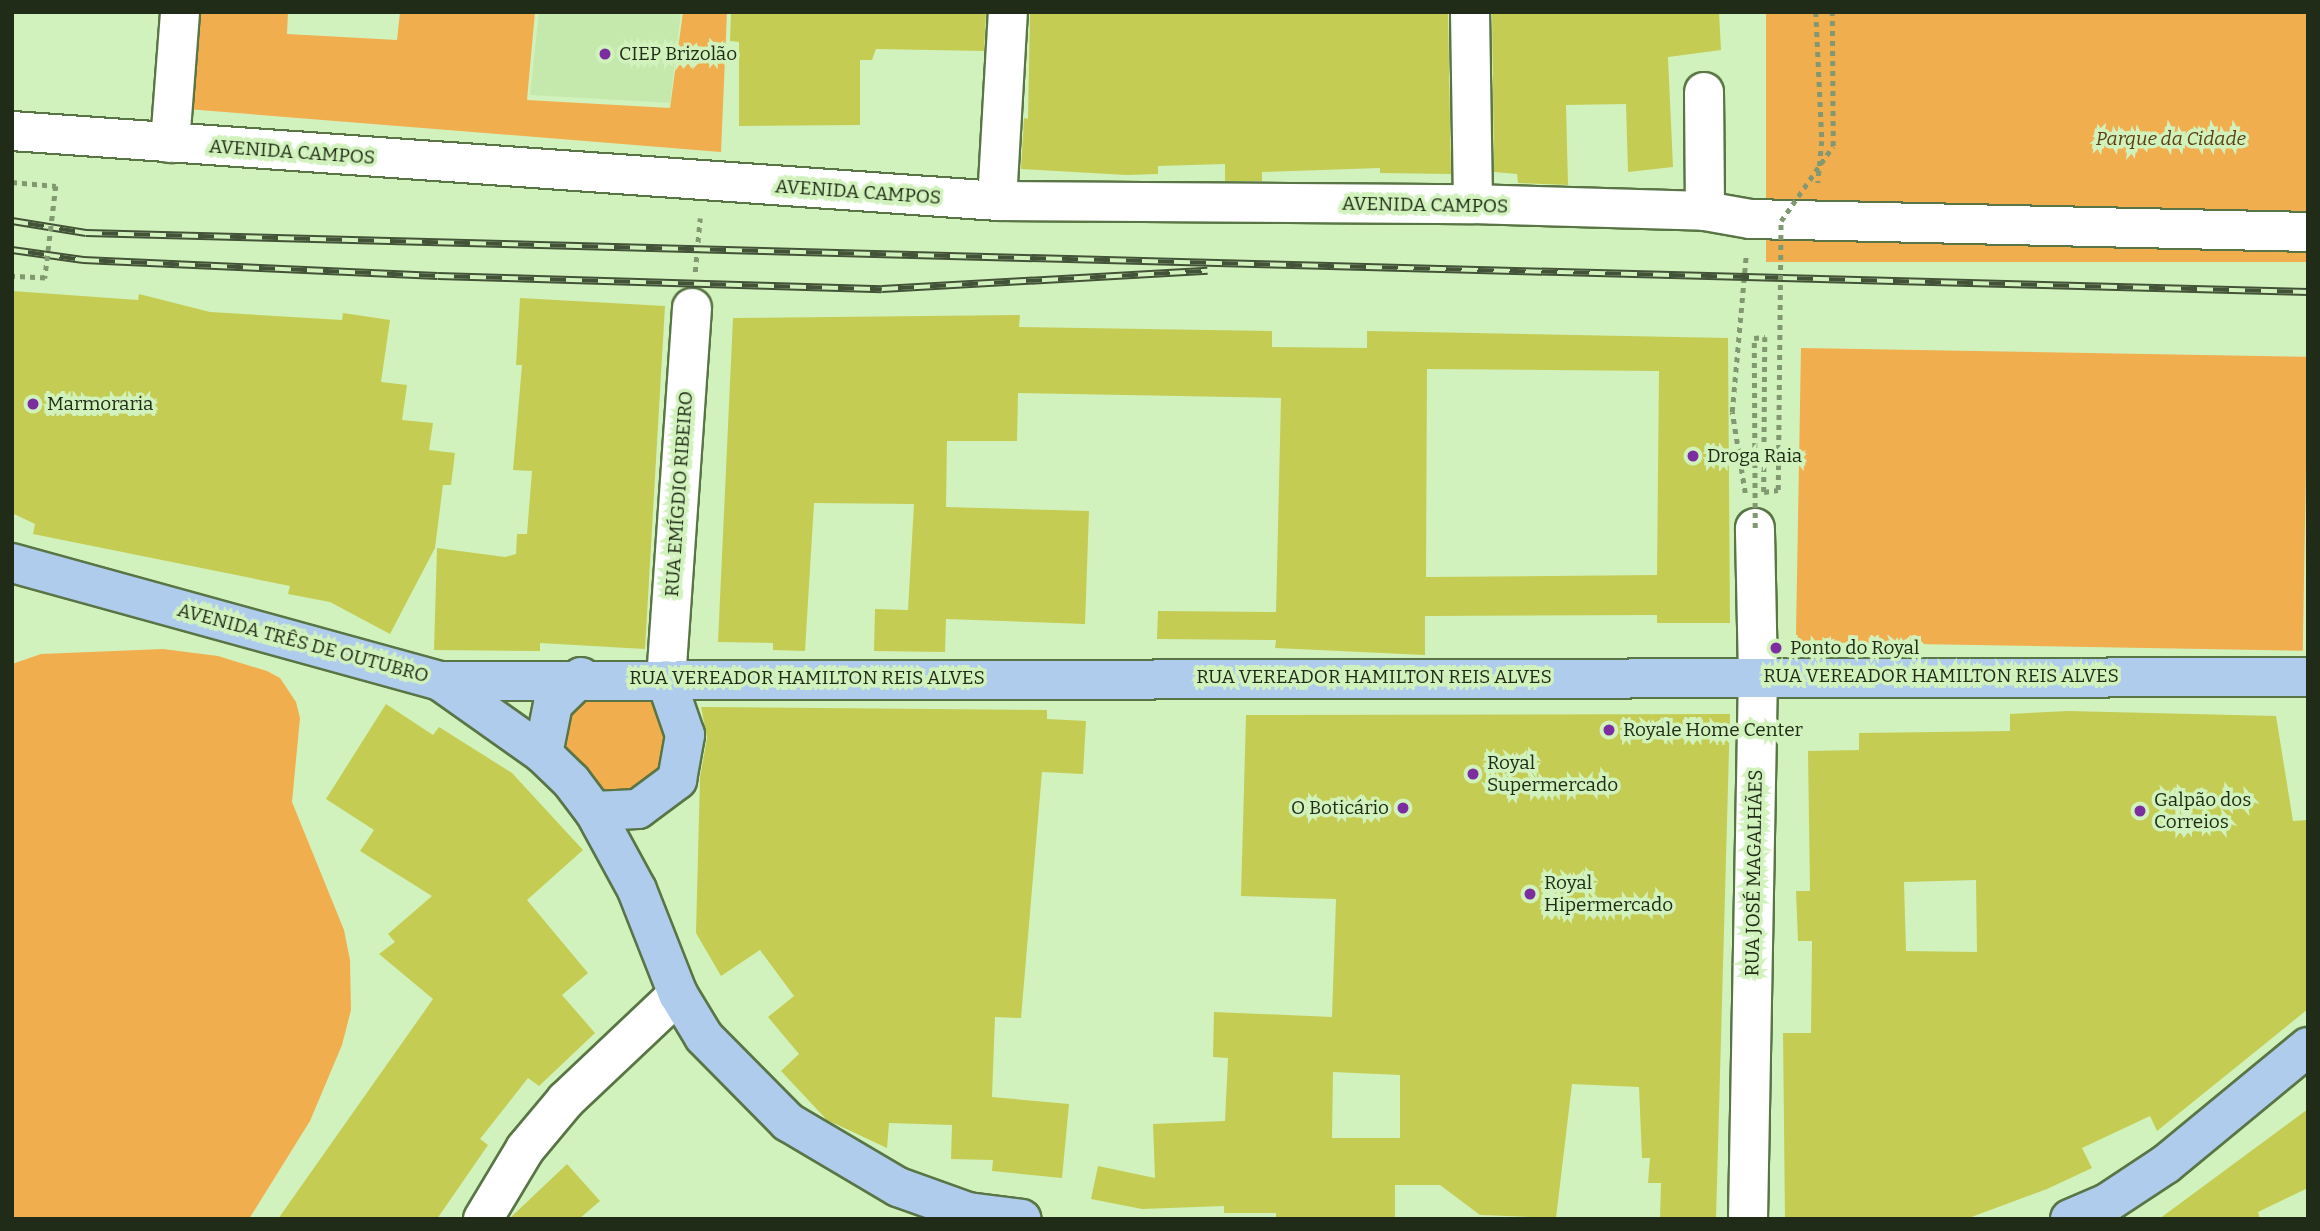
<!DOCTYPE html>
<html>
<head>
<meta charset="utf-8">
<style>
	body { margin:0 }
	#map { position:relative; width:2320px; height:1231px; overflow:hidden; background:#d2f2bd; font-family:Bitter,serif }
	div>[style] { position:absolute }
	.built>* { inset:0; background:#c5e9ad }
	.green>* { inset:0; background:#f1ae4f; transform-origin:0 0 }
	.building>* { inset:0; background:#c4cc53 }
	.path>* { height:4.5px; margin-top:-2.25px; transform-origin:0; background:repeating-linear-gradient(90deg,#819871 0 5px,transparent 0 10px) }
	.roads { filter:drop-shadow(2px 0 #597545) drop-shadow(-2px 0 #597545) drop-shadow(0 2px #597545) drop-shadow(0 -2px #597545) }
	.minor>* { height:38px; margin:-19px; padding:0 19px; transform-origin:19px; border-radius:19px; background:#fff }
	.major>* { height:38px; margin:-19px; padding:0 19px; transform-origin:19px; border-radius:19px; background:#afcced }
	.rail>* { height:8px; margin-top:-4px; transform-origin:0; background:repeating-linear-gradient(90deg,#d2f2bd 0 16px,#435337 0 32px); box-sizing:border-box; border-block:2px solid #435337 }
	.path-bridge>* { height:4.5px; margin-top:-2.25px; transform-origin:0; background:repeating-linear-gradient(90deg,#819871 0 5px,transparent 0 10px) }
	.dots>* { width:19px; height:19px; translate:-50% -50%; box-sizing:border-box; border:4px solid #d2f2bd; border-radius:50% }
	span { translate:-50% -50%; white-space:nowrap; text-align:center; line-height:1.15; -webkit-text-stroke:7px #d2f2bd; paint-order:stroke }
	.poi-label { font-size:19px; color:#202c17 }
	.left { translate:0 -50%; text-align:left }
	.right { translate:-100% -50%; text-align:right }
	.park-label { font-size:19px; color:#5b3e13; font-style:italic }
	.street-label { font-size:19px; color:#202c17 }
	.frame { position:absolute; inset:0; border:14px solid #202c17; pointer-events:none }
</style>
</head>
<body>
<div id="map">
	<div class="built">
		<div style="clip-path:polygon(539px 12px,681px 12px,670px 103px,530px 95px)"></div>
	</div>
	<div class="green">
		<div style="clip-path:polygon(193px 12px,288px 12px,287px 34px,397px 40px,400px 12px,535px 12px,527px 100px,670px 108px,683px 12px,727px 12px,721px 152px,187px 109px)"></div>
		<div style="left:1766px;top:12px;width:542px;height:250px"></div>
		<div style="left:1801px;top:348px;width:507px;height:294px;rotate:1deg"></div>
		<div style="clip-path:polygon(163px 649px,218px 656px,267px 671px,280px 678px,296px 702px,300px 718px,292px 802px,344px 930px,350px 960px,351px 1010px,342px 1045px,310px 1121px,249px 1219px,12px 1219px,12px 664px,41px 654px)"></div>
		<div style="clip-path:polygon(574px 694px,653px 697px,670px 718px,659px 788px,605px 798px,563px 751px,558px 721px)"></div>
	</div>
	<div class="building">
		<div style="clip-path:polygon(731px 12px,986px 12px,984px 51px,876px 49px,872px 60px,860px 60px,860px 125px,739px 126px,739px 42px,730px 41px)"></div>
		<div style="clip-path:polygon(1030px 12px,1448px 12px,1451px 174px,1380px 173px,1380px 168px,1262px 172px,1262px 181px,1225px 181px,1225px 164px,1158px 166px,1158px 174px,1127px 175px,1021px 169px,1024px 118px,1028px 119px)"></div>
		<div style="clip-path:polygon(1492px 12px,1719px 12px,1721px 50px,1668px 57px,1673px 167px,1628px 172px,1626px 104px,1566px 105px,1568px 185px,1518px 183px,1517px 174px,1494px 172px)"></div>
		<div style="clip-path:polygon(12px 291px,138px 300px,139px 294px,210px 312px,342px 320px,343px 313px,390px 320px,381px 382px,407px 385px,402px 420px,433px 423px,429px 450px,455px 453px,451px 485px,443px 485px,435px 548px,390px 634px,330px 602px,288px 594px,290px 586px,33px 534px,35px 524px,12px 513px)"></div>
		<div style="clip-path:polygon(520px 298px,665px 306px,645px 649px,540px 643px,540px 651px,434px 650px,437px 548px,505px 557px,516px 554px,517px 534px,527px 534px,532px 471px,513px 470px,522px 365px,516px 365px)"></div>
		<div style="clip-path:polygon(evenodd,1020px 315px,1019px 327px,1272px 331px,1272px 347px,1367px 348px,1367px 331px,1728px 338px,1730px 623px,1657px 623px,1657px 615px,1425px 616px,1425px 655px,1275px 648px,1276px 640px,1157px 639px,1158px 611px,1276px 612px,1281px 398px,1018px 393px,1017px 441px,947px 441px,946px 507px,1089px 511px,1085px 624px,946px 619px,945px 652px,874px 651px,875px 609px,908px 610px,914px 504px,814px 503px,805px 651px,773px 650px,773px 643px,718px 642px,733px 318px,1020px 315px,1427px 369px,1659px 371px,1657px 575px,1426px 577px,1427px 369px)"></div>
		<div style="clip-path:polygon(386px 704px,433px 735px,439px 727px,512px 773px,583px 850px,527px 900px,588px 973px,562px 995px,595px 1033px,539px 1086px,528px 1078px,480px 1139px,488px 1145px,437px 1219px,278px 1219px,433px 999px,379px 954px,395px 942px,388px 934px,432px 896px,360px 851px,374px 830px,326px 799px)"></div>
		<div style="clip-path:polygon(701px 707px,1047px 710px,1047px 719px,1086px 721px,1083px 774px,1042px 772px,1021px 1018px,995px 1017px,992px 1097px,1069px 1104px,1062px 1178px,992px 1171px,993px 1160px,951px 1159px,952px 1125px,889px 1123px,887px 1148px,827px 1120px,781px 1071px,799px 1054px,768px 1017px,794px 996px,760px 950px,721px 976px,696px 933px,700px 777px,707px 738px)"></div>
		<div style="clip-path:polygon(evenodd,2068px 711px,2276px 716px,2293px 821px,2308px 820px,2308px 1009px,2157px 1131px,2150px 1116px,2082px 1148px,2092px 1168px,2047px 1189px,1966px 1219px,1785px 1219px,1783px 1033px,1811px 1033px,1812px 941px,1798px 941px,1796px 891px,1810px 891px,1808px 751px,1859px 750px,1859px 733px,2010px 731px,2010px 714px,2068px 711px,1976px 880px,1977px 952px,1906px 951px,1904px 882px,1976px 880px)"></div>
		<div style="clip-path:polygon(evenodd,1730px 714px,1716px 1219px,1660px 1219px,1661px 1183px,1648px 1183px,1650px 1158px,1642px 1158px,1639px 1087px,1572px 1084px,1556px 1218px,1480px 1215px,1440px 1185px,1395px 1185px,1395px 1218px,1276px 1219px,1276px 1213px,1224px 1213px,1224px 1206px,1142px 1209px,1091px 1199px,1098px 1166px,1155px 1178px,1153px 1124px,1225px 1121px,1228px 1058px,1213px 1057px,1214px 1012px,1332px 1017px,1336px 899px,1241px 896px,1246px 715px,1730px 714px,1333px 1072px,1400px 1075px,1400px 1138px,1332px 1138px,1333px 1072px)"></div>
		<div style="clip-path:polygon(2308px 1109px,2308px 1188px,2258px 1212px,2260px 1219px,2159px 1219px)"></div>
		<div style="clip-path:polygon(567px 1164px,600px 1201px,579px 1219px,509px 1219px)"></div>
	</div>
	<div class="path">
		<div style="left:1816px;top:12px;width:129px;rotate:87.3deg"></div>
		<div style="left:1822px;top:141px;width:42px;rotate:95.4deg"></div>
		<div style="left:695px;top:272px;width:54px;rotate:-84.7deg"></div>
		<div style="left:1745px;top:493px;width:82px;rotate:-99.1deg"></div>
		<div style="left:1732px;top:412px;width:158px;rotate:-84.9deg"></div>
	</div>
	<div class="roads">
		<div class="minor">
			<div style="left:1470px;top:12px;width:192px;rotate:89.1deg"></div>
			<div style="left:1704px;top:92px;width:119px;rotate:89.5deg"></div>
			<div style="left:12px;top:131px;width:987px;rotate:4.06deg"></div>
			<div style="left:997px;top:201px;width:476px;rotate:0.4deg"></div>
			<div style="left:1473px;top:204px;width:232px;rotate:1.7deg"></div>
			<div style="left:1705px;top:211px;width:46px;rotate:10.1deg"></div>
			<div style="left:1750px;top:219px;width:558px;rotate:1.33deg"></div>
			<div style="left:170px;top:143px;width:131px;rotate:-85.6deg"></div>
			<div style="left:997px;top:201px;width:189px;rotate:-86.7deg"></div>
			<div style="left:666px;top:680px;width:373px;rotate:-86deg"></div>
			<div style="left:483px;top:1219px;width:82px;rotate:-59deg"></div>
			<div style="left:525px;top:1149px;width:64px;rotate:-50.1deg"></div>
			<div style="left:566px;top:1100px;width:154px;rotate:-43.4deg"></div>
			<div style="left:1748px;top:1219px;width:544px;rotate:-88.95deg"></div>
			<div style="left:1758px;top:675px;width:147px;rotate:-91.2deg"></div>
		</div>
		<div class="major">
			<div style="left:12px;top:563px;width:444px;rotate:15.4deg"></div>
			<div style="left:440px;top:681px;width:126px;rotate:35.3deg"></div>
			<div style="left:543px;top:754px;width:39px;rotate:44deg"></div>
			<div style="left:571px;top:781px;width:38px;rotate:53deg"></div>
			<div style="left:594px;top:811px;width:90px;rotate:61.4deg"></div>
			<div style="left:637px;top:890px;width:112px;rotate:68.5deg"></div>
			<div style="left:678px;top:994px;width:50px;rotate:58.8deg"></div>
			<div style="left:704px;top:1037px;width:120px;rotate:45.3deg"></div>
			<div style="left:788px;top:1122px;width:128px;rotate:30.6deg"></div>
			<div style="left:898px;top:1187px;width:74px;rotate:19.7deg"></div>
			<div style="left:968px;top:1212px;width:54px;rotate:7.4deg"></div>
			<div style="left:440px;top:681px;width:1868px;rotate:-0.12deg"></div>
			<div style="left:543px;top:754px;width:51px;rotate:-78.7deg"></div>
			<div style="left:553px;top:704px;width:39px;rotate:-44deg"></div>
			<div style="left:594px;top:811px;width:44px;rotate:-2.6deg"></div>
			<div style="left:638px;top:809px;width:49px;rotate:-36.6deg"></div>
			<div style="left:677px;top:780px;width:46px;rotate:-79.9deg"></div>
			<div style="left:685px;top:735px;width:58px;rotate:-109.1deg"></div>
			<div style="left:2070px;top:1219px;width:40px;rotate:-23.4deg"></div>
			<div style="left:2107px;top:1203px;width:71px;rotate:-33.5deg"></div>
			<div style="left:2166px;top:1164px;width:184px;rotate:-39.5deg"></div>
		</div>
	</div>
	<div class="rail">
		<div style="left:12px;top:221px;width:75px;rotate:9.2deg"></div>
		<div style="left:86px;top:233px;width:2223px;rotate:1.52deg"></div>
		<div style="left:12px;top:250px;width:72px;rotate:8deg"></div>
		<div style="left:83px;top:260px;width:355px;rotate:2.6deg"></div>
		<div style="left:438px;top:276px;width:444px;rotate:1.7deg"></div>
		<div style="left:882px;top:289px;width:326px;rotate:-3.2deg"></div>
	</div>
	<div class="path-bridge">
		<div style="left:12px;top:182px;width:44px;rotate:5.2deg"></div>
		<div style="left:56px;top:186px;width:93px;rotate:96.8deg"></div>
		<div style="left:45px;top:278px;width:33px;rotate:-177deg"></div>
		<div style="left:1755px;top:528px;width:190px;rotate:-90.3deg"></div>
		<div style="left:1754px;top:338px;width:11px;rotate:-5deg"></div>
		<div style="left:1765px;top:337px;width:155px;rotate:90.4deg"></div>
		<div style="left:1764px;top:492px;width:14px;rotate:-8deg"></div>
		<div style="left:1778px;top:490px;width:269px;rotate:-89.4deg"></div>
		<div style="left:1781px;top:221px;width:91px;rotate:-55.3deg"></div>
		<div style="left:1833px;top:146px;width:134px;rotate:-90.4deg"></div>
	</div>
	<div class="dots">
		<div style="left:605px;top:54px;background:#7b2e9f"></div>
		<div style="left:33px;top:404px;background:#7b2e9f"></div>
		<div style="left:1693px;top:456px;background:#7b2e9f"></div>
		<div style="left:1776px;top:648px;background:#7b2e9f"></div>
		<div style="left:1609px;top:730px;background:#7b2e9f"></div>
		<div style="left:1473px;top:774px;background:#7b2e9f"></div>
		<div style="left:1403px;top:808px;background:#7b2e9f"></div>
		<div style="left:2140px;top:811px;background:#7b2e9f"></div>
		<div style="left:1530px;top:894px;background:#7b2e9f"></div>
	</div>
	<div class="poi-label">
		<span class="left" style="left:619px;top:54px">CIEP Brizolão</span>
		<span class="left" style="left:47px;top:404px">Marmoraria</span>
		<span class="left" style="left:1707px;top:456px">Droga Raia</span>
		<span class="left" style="left:1790px;top:648px">Ponto do Royal</span>
		<span class="left" style="left:1623px;top:730px">Royale Home Center</span>
		<span class="left" style="left:1487px;top:774px">Royal<br>Supermercado</span>
		<span class="left" style="left:2154px;top:811px">Galpão dos<br>Correios</span>
		<span class="right" style="left:1389px;top:808px">O Boticário</span>
		<span class="left" style="left:1544px;top:894px">Royal<br>Hipermercado</span>
	</div>
	<div class="park-label">
		<span style="left:2171px;top:139px">Parque da Cidade</span>
	</div>
	<div class="street-label">
		<span style="left:292px;top:152px;rotate:4deg">AVENIDA CAMPOS</span>
		<span style="left:858px;top:192px;rotate:4deg">AVENIDA CAMPOS</span>
		<span style="left:1425px;top:205px;rotate:1deg">AVENIDA CAMPOS</span>
		<span style="left:679px;top:494px;rotate:-86deg">RUA EMÍGDIO RIBEIRO</span>
		<span style="left:303px;top:643px;rotate:15deg">AVENIDA TRÊS DE OUTUBRO</span>
		<span style="left:1941px;top:676px">RUA VEREADOR HAMILTON REIS ALVES</span>
		<span style="left:1374px;top:677px">RUA VEREADOR HAMILTON REIS ALVES</span>
		<span style="left:807px;top:678px">RUA VEREADOR HAMILTON REIS ALVES</span>
		<span style="left:1754px;top:873px;rotate:-89deg">RUA JOSÉ MAGALHÃES</span>
	</div>
	<div class="frame"></div>
</div>
</body>
</html>
